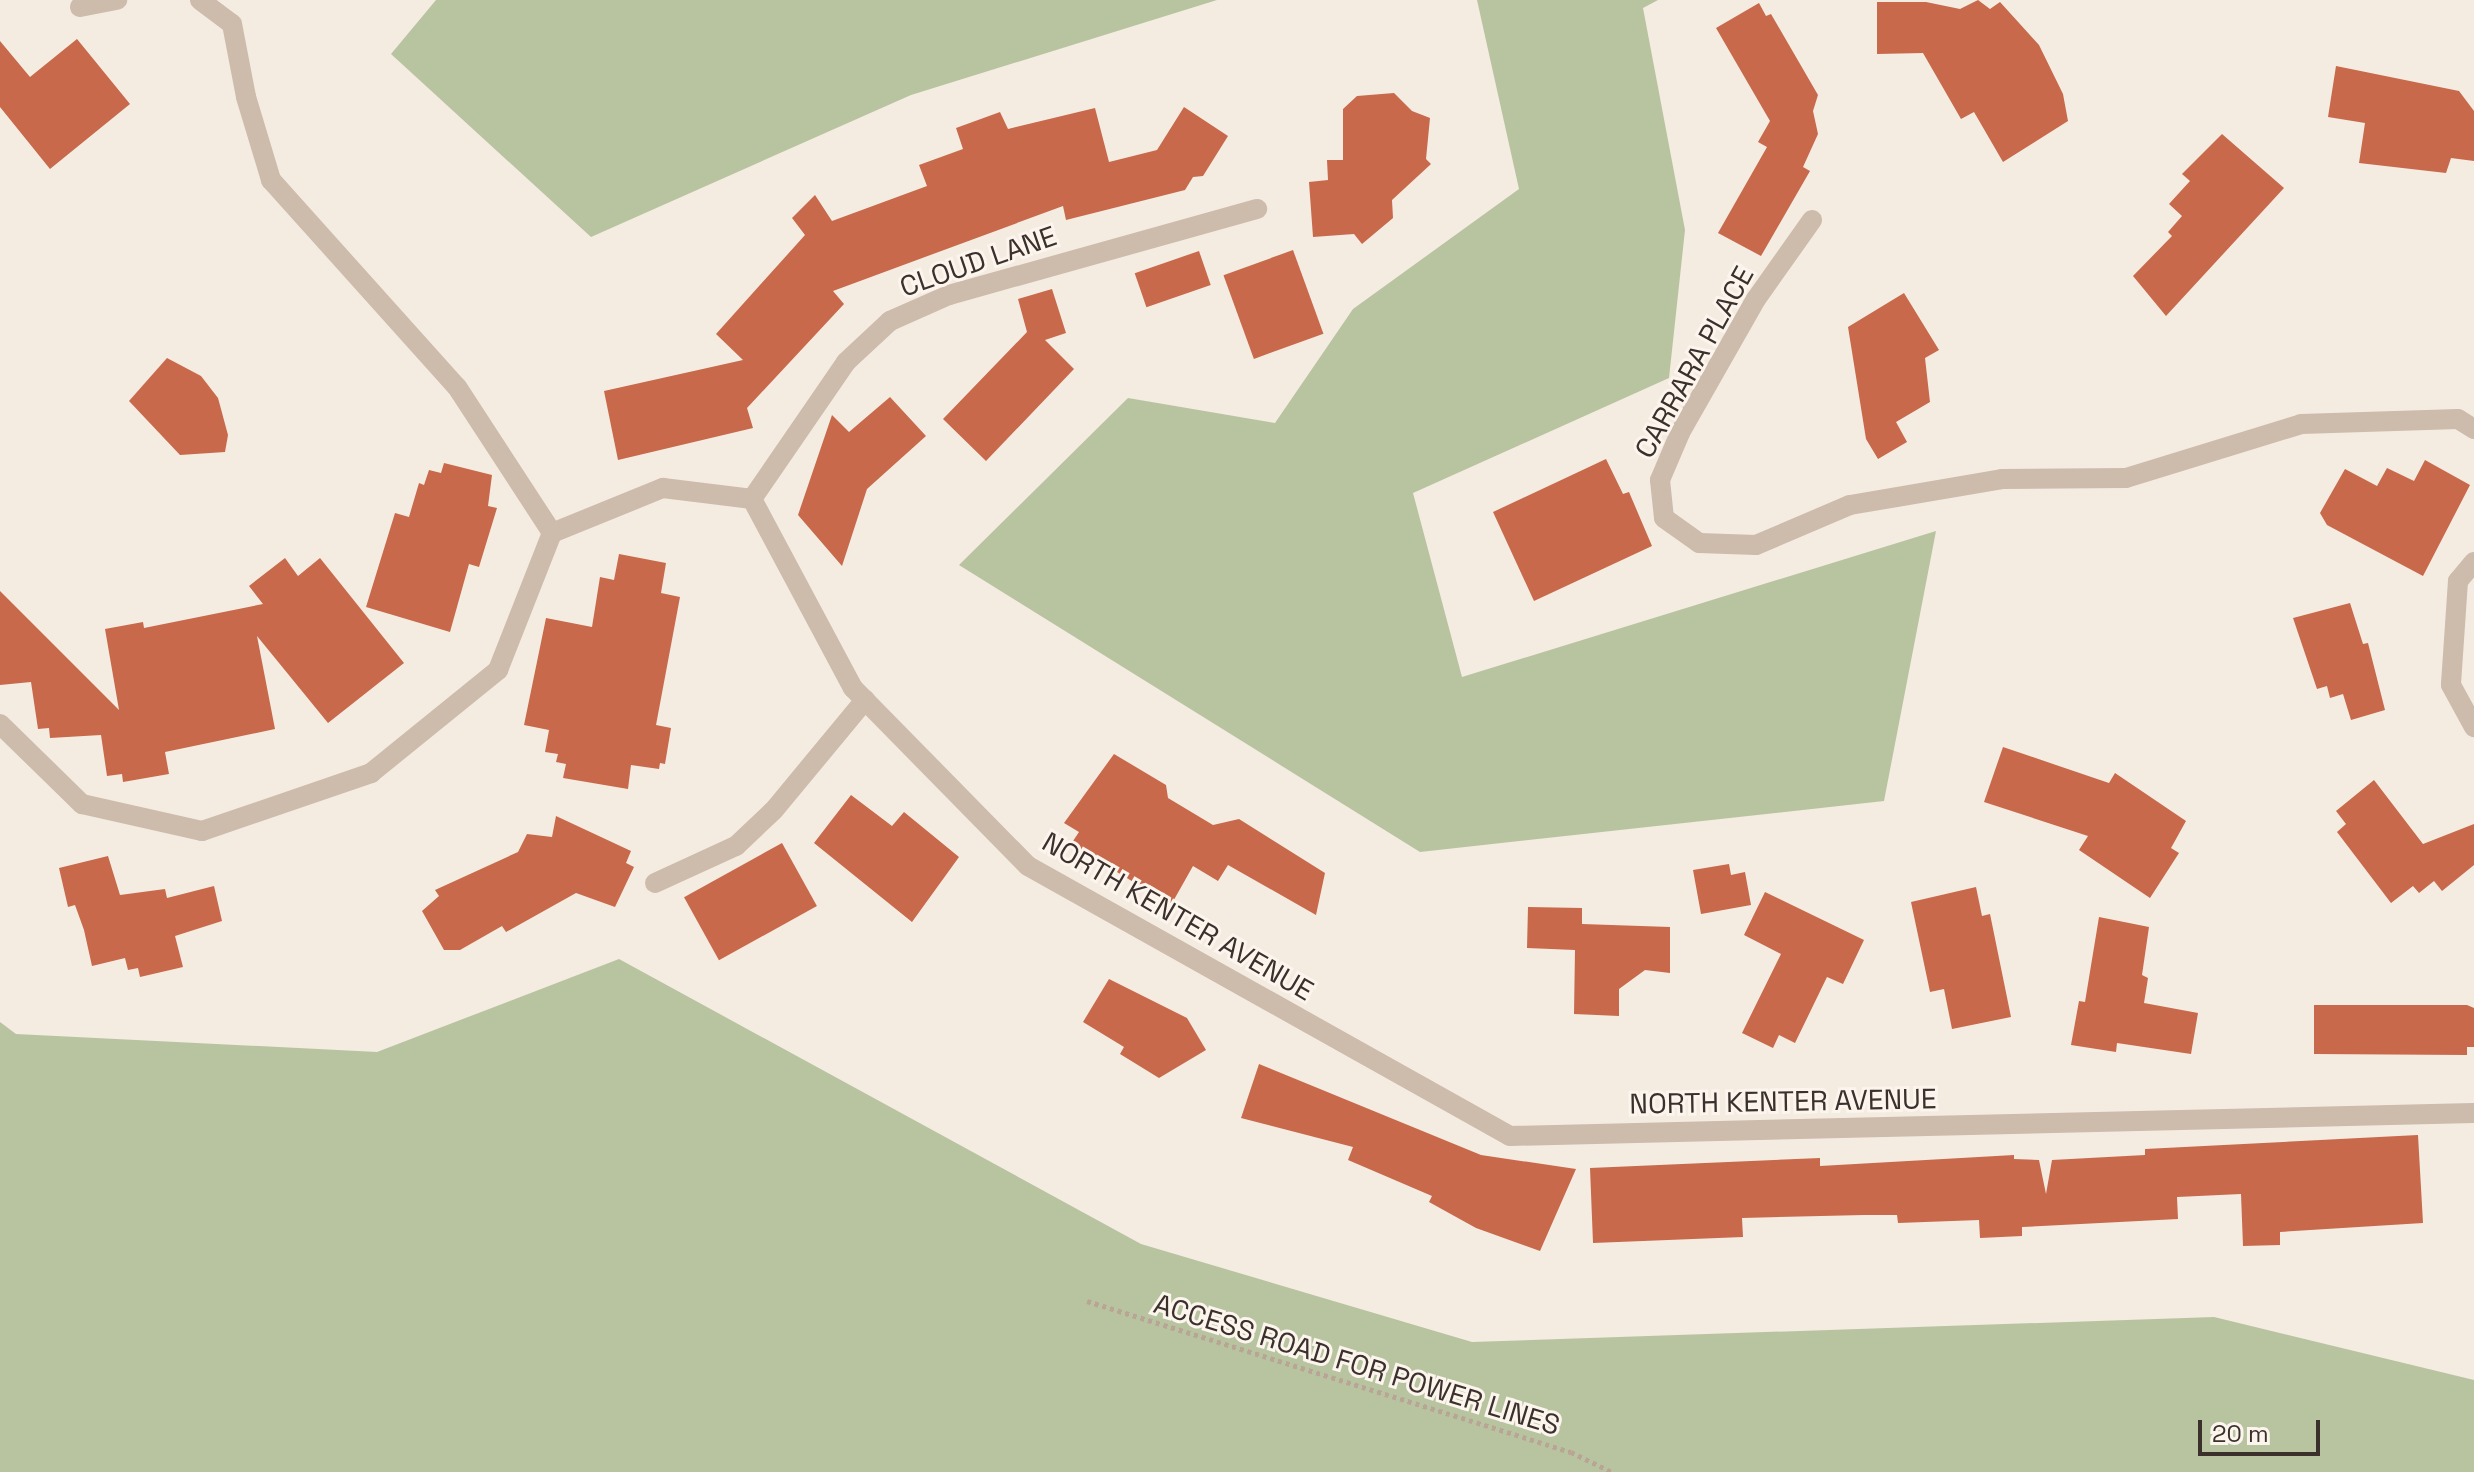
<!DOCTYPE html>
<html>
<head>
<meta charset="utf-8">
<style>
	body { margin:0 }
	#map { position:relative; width:2474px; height:1472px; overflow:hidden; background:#f4ebe1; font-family:"Space Grotesk",sans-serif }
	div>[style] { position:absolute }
	.green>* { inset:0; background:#b8c4a0 }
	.building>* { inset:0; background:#c8694b; transform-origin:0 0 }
	.path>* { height:5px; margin-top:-2.5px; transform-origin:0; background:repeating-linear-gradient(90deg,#b9a596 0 4px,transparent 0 8px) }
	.lane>* { height:20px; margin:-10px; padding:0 10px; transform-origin:10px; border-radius:10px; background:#cdbbac }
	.street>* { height:20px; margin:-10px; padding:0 10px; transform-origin:10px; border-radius:10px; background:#cdbbac }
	span { translate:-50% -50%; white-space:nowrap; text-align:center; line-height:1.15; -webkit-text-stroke:6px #fbf5ee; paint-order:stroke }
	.street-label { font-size:28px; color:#3b302b }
	.scale { position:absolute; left:2198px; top:1420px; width:122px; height:36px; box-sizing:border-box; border:4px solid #3b302b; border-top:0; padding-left:10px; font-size:24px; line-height:28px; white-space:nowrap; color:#3b302b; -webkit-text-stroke:6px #fbf5ee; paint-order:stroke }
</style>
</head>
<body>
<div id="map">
	<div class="green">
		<div style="clip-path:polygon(436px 0,1217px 0,911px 95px,591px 237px,391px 54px)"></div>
		<div style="clip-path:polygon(1477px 0,1658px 0,1643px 8px,1685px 230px,1669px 378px,1413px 493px,1462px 677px,1936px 531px,1884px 801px,1420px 852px,959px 565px,1128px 398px,1275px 423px,1353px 309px,1519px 189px)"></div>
		<div style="clip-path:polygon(619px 959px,1141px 1244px,1472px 1342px,2214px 1317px,2474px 1380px,2474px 1472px,0 1472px,0 1022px,16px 1034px,377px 1052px)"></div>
	</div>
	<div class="building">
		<div style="clip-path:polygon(1978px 0,1990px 9px,2000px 2px,2039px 45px,2063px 94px,2068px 121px,2003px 162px,1974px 112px,1961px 119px,1923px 53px,1877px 54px,1877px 2px,1926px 2px,1960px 9px)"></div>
		<div style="clip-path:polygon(1759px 3px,1766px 16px,1771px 14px,1818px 95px,1813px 111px,1818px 134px,1803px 167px,1810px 171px,1761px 256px,1718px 233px,1767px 147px,1758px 142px,1770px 121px,1716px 28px)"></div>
		<div style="clip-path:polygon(77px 39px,130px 104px,50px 169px,0 107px,0 41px,30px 77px)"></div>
		<div style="clip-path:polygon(2336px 66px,2459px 91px,2474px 111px,2474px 161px,2451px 158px,2446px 173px,2359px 163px,2365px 123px,2328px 117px)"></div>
		<div style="clip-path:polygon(1394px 93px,1412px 111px,1430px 118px,1426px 159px,1431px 164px,1392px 200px,1393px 218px,1362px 244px,1354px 234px,1313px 237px,1309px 182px,1328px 180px,1327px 160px,1343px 160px,1343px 109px,1357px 96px)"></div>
		<div style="clip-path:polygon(1184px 107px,1228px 136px,1203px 176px,1193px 177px,1185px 190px,1066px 220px,1063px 206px,833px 291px,844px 304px,747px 408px,753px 428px,618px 460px,604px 391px,743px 360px,716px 334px,805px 235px,792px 218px,815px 195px,832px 221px,927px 186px,919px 165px,963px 149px,956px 128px,1000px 112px,1008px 129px,1095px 108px,1109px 162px,1157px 150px)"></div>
		<div style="clip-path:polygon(2222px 134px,2284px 188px,2166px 316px,2133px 276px,2172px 236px,2168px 232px,2182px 216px,2169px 204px,2190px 181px,2182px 174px)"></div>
		<div style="left:1293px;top:250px;width:89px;height:74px;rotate:70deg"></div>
		<div style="left:1199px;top:251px;width:36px;height:68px;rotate:71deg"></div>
		<div style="clip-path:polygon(1052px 289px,1066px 333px,1045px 340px,1074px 369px,986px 461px,943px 419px,1027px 332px,1018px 299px)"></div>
		<div style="clip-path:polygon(1904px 293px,1939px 350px,1925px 358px,1930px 402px,1896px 422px,1907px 442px,1878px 459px,1866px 439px,1848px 327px)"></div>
		<div style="clip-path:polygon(167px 358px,201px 376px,218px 398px,228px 435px,225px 452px,180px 455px,129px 401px)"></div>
		<div style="clip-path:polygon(890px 397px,926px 436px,867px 489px,842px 566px,798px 515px,832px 415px,849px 432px)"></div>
		<div style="clip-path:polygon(1606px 459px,1623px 494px,1629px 492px,1652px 546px,1534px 601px,1493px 512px)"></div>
		<div style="clip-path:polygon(2425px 460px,2470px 485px,2423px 576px,2327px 525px,2320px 513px,2345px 469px,2377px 486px,2387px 468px,2414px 481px)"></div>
		<div style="clip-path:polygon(444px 463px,492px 475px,488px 506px,497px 508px,479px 567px,469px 564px,450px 632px,366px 607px,395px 513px,409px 517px,419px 483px,424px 485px,429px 470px,441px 473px)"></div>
		<div style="clip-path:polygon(619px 554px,666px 563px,661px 593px,680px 597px,656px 725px,671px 728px,665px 764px,660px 763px,659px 769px,631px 765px,628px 789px,563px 778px,566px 764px,556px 762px,558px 754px,545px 752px,549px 730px,524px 725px,546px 618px,592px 627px,600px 577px,614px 580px)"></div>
		<div style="clip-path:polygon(285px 558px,298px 576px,320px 558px,404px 663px,328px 723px,257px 636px,275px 729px,165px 752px,169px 774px,123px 782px,122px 774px,107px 776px,101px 735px,50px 738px,49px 728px,38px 729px,31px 682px,0 685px,0 591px,119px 710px,105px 629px,143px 622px,144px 628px,263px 604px,249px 586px)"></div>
		<div style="clip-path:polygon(2350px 603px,2363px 644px,2368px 643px,2385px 710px,2351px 720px,2343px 694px,2330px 698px,2327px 686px,2317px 689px,2293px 618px)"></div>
		<div style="clip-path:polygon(2003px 747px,2109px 783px,2115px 773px,2186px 821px,2171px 848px,2179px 853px,2150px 898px,2079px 850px,2088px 836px,1984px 802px)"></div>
		<div style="clip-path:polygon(1114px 754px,1166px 785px,1168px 798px,1213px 825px,1239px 819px,1325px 873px,1316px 915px,1228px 865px,1218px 881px,1193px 866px,1171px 905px,1071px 844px,1079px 832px,1064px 823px)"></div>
		<div style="clip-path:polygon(2374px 780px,2423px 844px,2474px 824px,2474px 865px,2442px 891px,2434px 881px,2419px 893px,2413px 886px,2391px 903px,2337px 832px,2346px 824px,2336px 811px)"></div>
		<div style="clip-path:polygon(851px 795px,892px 826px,904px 812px,959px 857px,912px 922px,814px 843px)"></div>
		<div style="clip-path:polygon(556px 816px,631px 851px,626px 863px,634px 867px,615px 907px,576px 893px,506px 932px,502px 926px,460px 950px,444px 950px,422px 911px,439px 896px,435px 890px,518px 852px,527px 834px,552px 837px)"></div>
		<div style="left:782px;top:843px;width:72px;height:112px;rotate:61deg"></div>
		<div style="clip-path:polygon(108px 856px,120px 895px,165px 889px,167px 898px,214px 886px,222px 921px,175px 936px,183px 967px,140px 977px,138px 968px,128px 970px,125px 958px,92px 966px,84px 930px,75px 905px,68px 907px,59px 868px)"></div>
		<div style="clip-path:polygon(1729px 864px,1731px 875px,1745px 872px,1751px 905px,1701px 914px,1693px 870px)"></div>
		<div style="clip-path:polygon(1976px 887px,1982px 916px,1990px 914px,2011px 1017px,1952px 1029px,1944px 989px,1930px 992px,1911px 902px)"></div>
		<div style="clip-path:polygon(1765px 892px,1864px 940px,1843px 984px,1827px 977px,1795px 1043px,1779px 1035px,1773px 1048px,1742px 1033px,1781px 954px,1744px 935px)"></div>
		<div style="clip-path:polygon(1528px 907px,1582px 908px,1582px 924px,1670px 927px,1670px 973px,1645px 970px,1619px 989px,1619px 1016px,1574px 1014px,1575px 950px,1527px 948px)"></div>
		<div style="clip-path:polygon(2099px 917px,2149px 927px,2142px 975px,2148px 978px,2144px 1003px,2198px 1013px,2191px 1054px,2117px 1043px,2116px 1052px,2071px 1045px,2079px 1001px,2085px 1002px)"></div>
		<div style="clip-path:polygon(1109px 979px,1187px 1018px,1206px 1050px,1159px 1078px,1120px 1054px,1124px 1047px,1083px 1022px)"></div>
		<div style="clip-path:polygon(2314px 1005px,2467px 1005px,2474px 1008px,2474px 1047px,2467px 1047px,2467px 1055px,2314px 1054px)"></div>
		<div style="clip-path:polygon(1259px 1064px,1481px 1155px,1576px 1169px,1540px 1251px,1476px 1228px,1429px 1202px,1432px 1196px,1348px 1160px,1353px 1147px,1241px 1118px)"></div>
		<div style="clip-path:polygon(2418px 1135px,2423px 1223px,2280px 1232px,2280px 1245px,2243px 1246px,2241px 1194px,2177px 1197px,2178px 1219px,2022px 1227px,2022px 1236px,1980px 1238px,1979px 1220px,1898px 1223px,1897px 1215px,1864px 1215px,1742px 1218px,1743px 1237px,1593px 1243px,1590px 1168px,1820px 1158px,1820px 1166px,2014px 1155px,2014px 1159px,2039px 1160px,2046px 1194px,2052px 1160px,2145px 1155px,2145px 1149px)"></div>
	</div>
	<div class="path">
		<div style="left:1087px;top:1301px;width:507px;rotate:17.33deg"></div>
		<div style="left:1571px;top:1452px;width:46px;rotate:26deg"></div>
	</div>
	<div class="lane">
		<div style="left:200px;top:0;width:40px;rotate:37deg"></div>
		<div style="left:232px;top:24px;width:74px;rotate:79.1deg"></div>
		<div style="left:246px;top:97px;width:87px;rotate:73.2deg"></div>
		<div style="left:271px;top:180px;width:278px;rotate:48.1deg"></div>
		<div style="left:457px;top:387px;width:174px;rotate:56.9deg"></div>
		<div style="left:80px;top:7px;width:38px;rotate:-11deg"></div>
		<div style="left:655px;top:883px;width:89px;rotate:-24.6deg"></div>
		<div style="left:736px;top:846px;width:52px;rotate:-43.5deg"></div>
		<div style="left:774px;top:810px;width:143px;rotate:-50.4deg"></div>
	</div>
	<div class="street">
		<div style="left:1812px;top:220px;width:97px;rotate:125.3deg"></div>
		<div style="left:1756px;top:299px;width:154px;rotate:119.6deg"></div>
		<div style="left:1680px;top:433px;width:51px;rotate:113.1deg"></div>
		<div style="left:1660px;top:480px;width:38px;rotate:84deg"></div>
		<div style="left:1664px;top:518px;width:43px;rotate:35.5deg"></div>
		<div style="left:1699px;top:543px;width:57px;rotate:2deg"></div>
		<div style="left:1756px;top:545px;width:102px;rotate:-23.1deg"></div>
		<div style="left:1850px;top:505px;width:154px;rotate:-9.7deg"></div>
		<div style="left:2002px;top:479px;width:124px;rotate:-0.5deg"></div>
		<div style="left:2126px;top:478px;width:183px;rotate:-17.1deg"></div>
		<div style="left:2301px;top:424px;width:157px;rotate:-1.8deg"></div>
		<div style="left:2458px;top:419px;width:19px;rotate:32deg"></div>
		<div style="left:752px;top:499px;width:166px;rotate:-55.5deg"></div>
		<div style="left:846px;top:362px;width:60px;rotate:-43deg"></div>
		<div style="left:890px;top:321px;width:64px;rotate:-23.8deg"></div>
		<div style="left:949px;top:295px;width:320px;rotate:-15.6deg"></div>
		<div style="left:2474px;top:562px;width:25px;rotate:130deg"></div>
		<div style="left:2458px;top:581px;width:104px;rotate:93.9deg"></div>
		<div style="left:2451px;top:685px;width:48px;rotate:61.3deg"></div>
		<div style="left:0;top:724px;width:115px;rotate:44.3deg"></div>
		<div style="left:82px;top:804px;width:123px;rotate:12.7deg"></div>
		<div style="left:202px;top:831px;width:179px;rotate:-18.9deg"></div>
		<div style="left:371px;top:773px;width:164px;rotate:-39deg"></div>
		<div style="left:498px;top:670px;width:147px;rotate:-68.5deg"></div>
		<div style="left:552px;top:533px;width:120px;rotate:-22.1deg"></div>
		<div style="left:663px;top:488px;width:90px;rotate:7deg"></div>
		<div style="left:752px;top:499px;width:214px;rotate:61.9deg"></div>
		<div style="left:853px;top:688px;width:250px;rotate:45.5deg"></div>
		<div style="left:1028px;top:866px;width:552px;rotate:29.26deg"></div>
		<div style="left:1510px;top:1136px;width:964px;rotate:-1.37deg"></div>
	</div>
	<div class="street-label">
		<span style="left:978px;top:261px;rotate:-19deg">CLOUD LANE</span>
		<span style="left:1694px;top:362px;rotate:-61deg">CARRARA PLACE</span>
		<span style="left:1178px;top:916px;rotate:30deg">NORTH KENTER AVENUE</span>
		<span style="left:1783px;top:1101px;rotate:-1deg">NORTH KENTER AVENUE</span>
		<span style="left:1357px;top:1364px;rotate:17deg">ACCESS ROAD FOR POWER LINES</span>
	</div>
	<div class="scale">20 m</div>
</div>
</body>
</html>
